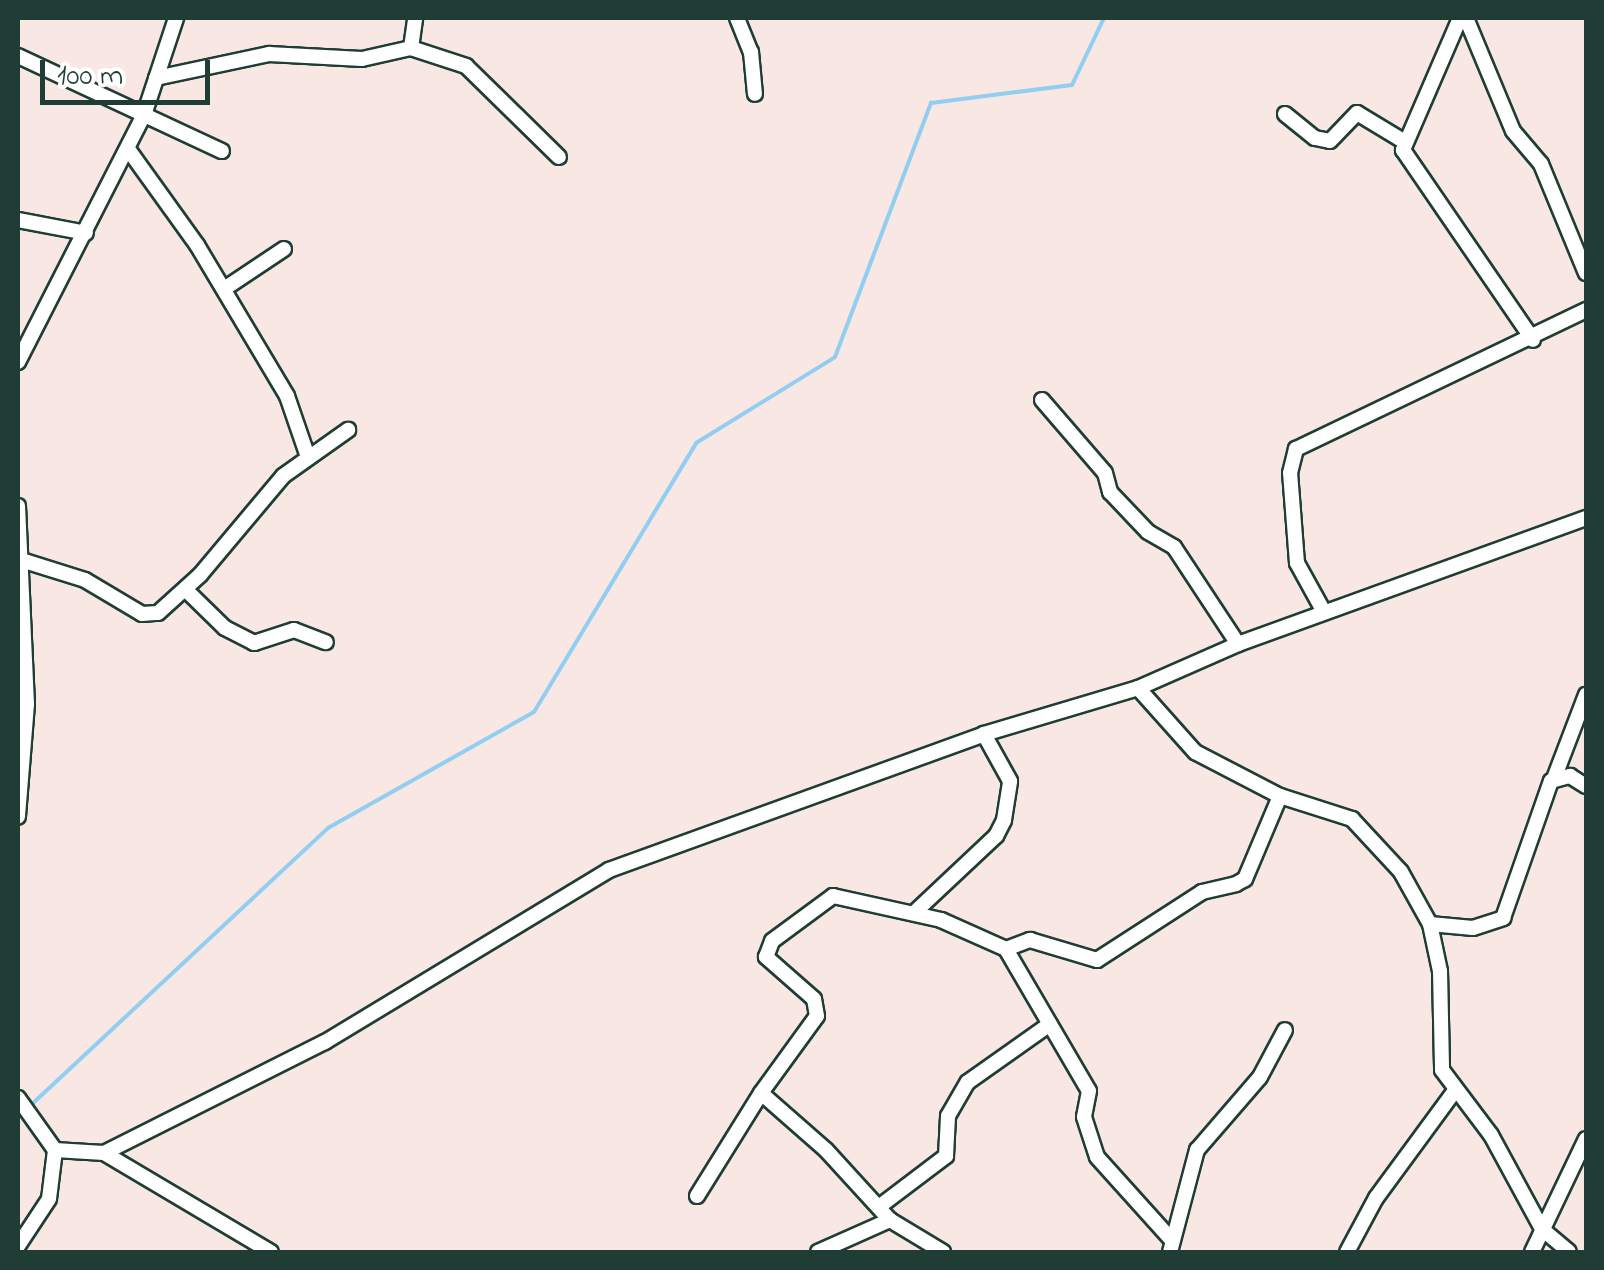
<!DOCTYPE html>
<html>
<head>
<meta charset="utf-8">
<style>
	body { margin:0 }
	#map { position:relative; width:1604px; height:1270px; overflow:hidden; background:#f8e7e2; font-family:"Indie Flower",sans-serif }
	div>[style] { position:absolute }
	.stream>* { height:4px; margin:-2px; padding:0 2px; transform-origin:2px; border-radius:2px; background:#91cef2 }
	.roads { filter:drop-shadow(2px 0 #1f3d34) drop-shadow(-2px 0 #1f3d34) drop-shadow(0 2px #1f3d34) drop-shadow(0 -2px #1f3d34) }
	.minor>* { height:14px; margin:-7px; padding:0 7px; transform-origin:7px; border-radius:7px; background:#fff }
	span { translate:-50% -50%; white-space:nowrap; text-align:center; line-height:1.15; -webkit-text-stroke:8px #fff; paint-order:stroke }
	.frame { position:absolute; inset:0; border:20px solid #1f3d34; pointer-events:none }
	.scale { position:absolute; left:40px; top:60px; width:170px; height:45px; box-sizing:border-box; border:5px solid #1f3d34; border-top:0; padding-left:12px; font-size:30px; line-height:35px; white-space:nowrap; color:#1f3d34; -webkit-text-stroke:8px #fff; paint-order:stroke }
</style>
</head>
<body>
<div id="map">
	<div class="stream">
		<div style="left:31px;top:1105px;width:406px;rotate:-43deg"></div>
		<div style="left:328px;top:828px;width:236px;rotate:-29.4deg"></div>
		<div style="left:534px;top:712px;width:314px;rotate:-58.9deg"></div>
		<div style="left:696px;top:443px;width:163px;rotate:-31.7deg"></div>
		<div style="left:835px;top:357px;width:272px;rotate:-69.3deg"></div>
		<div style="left:931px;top:103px;width:142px;rotate:-7.3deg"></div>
		<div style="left:1072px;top:85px;width:74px;rotate:-64.5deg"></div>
	</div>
	<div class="roads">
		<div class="minor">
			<div style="left:737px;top:18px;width:37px;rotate:68deg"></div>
			<div style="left:751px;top:52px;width:42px;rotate:84.6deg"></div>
			<div style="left:1460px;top:18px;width:144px;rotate:113.4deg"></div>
			<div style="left:1403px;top:150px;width:230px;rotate:55.6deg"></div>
			<div style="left:1466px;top:18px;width:122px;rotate:67.4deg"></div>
			<div style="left:1513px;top:131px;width:43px;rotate:49.7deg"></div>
			<div style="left:1541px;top:164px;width:118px;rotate:67.6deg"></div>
			<div style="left:411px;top:48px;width:30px;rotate:-82deg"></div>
			<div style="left:18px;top:56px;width:225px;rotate:25deg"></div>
			<div style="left:156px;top:78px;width:116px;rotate:-12deg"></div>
			<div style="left:269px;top:54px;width:93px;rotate:3.1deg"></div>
			<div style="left:362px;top:59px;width:50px;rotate:-12.7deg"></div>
			<div style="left:411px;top:48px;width:58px;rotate:18.1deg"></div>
			<div style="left:466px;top:66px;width:130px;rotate:44.4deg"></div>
			<div style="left:1285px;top:114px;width:38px;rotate:39deg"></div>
			<div style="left:1315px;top:138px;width:15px;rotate:11deg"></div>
			<div style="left:1330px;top:141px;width:39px;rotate:-46deg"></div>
			<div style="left:1357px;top:113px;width:56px;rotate:31.1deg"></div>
			<div style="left:128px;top:149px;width:118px;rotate:54.3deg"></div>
			<div style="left:197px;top:245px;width:176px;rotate:59.2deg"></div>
			<div style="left:287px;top:396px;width:61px;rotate:71deg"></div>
			<div style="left:18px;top:220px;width:69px;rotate:10.8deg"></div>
			<div style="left:224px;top:289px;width:72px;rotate:-33.7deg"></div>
			<div style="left:18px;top:362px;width:277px;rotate:-63deg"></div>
			<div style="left:144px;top:115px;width:102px;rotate:-71.7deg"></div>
			<div style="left:1042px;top:400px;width:96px;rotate:49.2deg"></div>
			<div style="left:1105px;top:473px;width:20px;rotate:75deg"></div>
			<div style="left:1110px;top:492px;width:55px;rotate:46.5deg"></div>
			<div style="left:1148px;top:532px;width:30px;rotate:30deg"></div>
			<div style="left:1174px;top:547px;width:116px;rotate:56.6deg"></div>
			<div style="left:18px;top:506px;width:198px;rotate:87.4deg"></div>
			<div style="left:27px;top:704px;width:113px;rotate:94.6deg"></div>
			<div style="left:18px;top:559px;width:70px;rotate:17.4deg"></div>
			<div style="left:85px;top:580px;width:66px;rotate:30.8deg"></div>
			<div style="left:142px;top:614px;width:16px;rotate:-4deg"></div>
			<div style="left:158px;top:613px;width:57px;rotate:-42.1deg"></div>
			<div style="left:200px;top:575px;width:129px;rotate:-50deg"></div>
			<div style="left:283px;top:476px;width:80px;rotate:-35.3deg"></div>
			<div style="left:186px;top:590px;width:54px;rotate:44.3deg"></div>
			<div style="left:225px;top:628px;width:33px;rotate:27deg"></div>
			<div style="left:254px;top:643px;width:42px;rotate:-18deg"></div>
			<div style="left:294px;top:630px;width:34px;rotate:21deg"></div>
			<div style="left:1324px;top:612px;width:56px;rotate:-118.9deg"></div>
			<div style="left:1297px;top:563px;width:90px;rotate:-94.4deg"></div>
			<div style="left:1290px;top:473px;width:25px;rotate:-76deg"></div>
			<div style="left:1296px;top:449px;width:322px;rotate:-25.6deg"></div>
			<div style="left:1138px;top:688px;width:86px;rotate:48.3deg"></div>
			<div style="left:1195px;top:752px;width:96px;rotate:27.4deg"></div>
			<div style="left:1280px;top:796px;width:76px;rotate:17.7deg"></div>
			<div style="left:1352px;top:819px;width:72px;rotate:47.2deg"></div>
			<div style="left:1401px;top:872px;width:60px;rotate:60.9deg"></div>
			<div style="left:1430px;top:924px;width:48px;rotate:78deg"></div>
			<div style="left:1440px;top:971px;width:99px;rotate:88.8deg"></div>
			<div style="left:1442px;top:1070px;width:81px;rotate:53deg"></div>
			<div style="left:1491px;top:1135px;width:107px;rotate:61.5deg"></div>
			<div style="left:1542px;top:1229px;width:35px;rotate:40deg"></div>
			<div style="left:1555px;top:776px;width:87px;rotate:-69.1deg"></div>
			<div style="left:916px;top:911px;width:110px;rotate:-43.2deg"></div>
			<div style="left:996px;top:836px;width:18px;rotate:-63deg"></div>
			<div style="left:1004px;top:820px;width:39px;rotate:-81deg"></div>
			<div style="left:1010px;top:781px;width:54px;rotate:-119deg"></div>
			<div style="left:1430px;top:924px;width:43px;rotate:5.3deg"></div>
			<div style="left:1473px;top:928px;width:32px;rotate:-18deg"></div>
			<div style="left:1503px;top:918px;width:145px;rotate:-70.7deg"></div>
			<div style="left:1551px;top:781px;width:20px;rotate:-15deg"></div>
			<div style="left:1570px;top:776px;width:19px;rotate:32deg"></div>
			<div style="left:1006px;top:949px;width:26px;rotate:-21deg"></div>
			<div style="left:1030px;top:940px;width:70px;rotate:16.6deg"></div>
			<div style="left:1097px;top:960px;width:125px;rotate:-32.9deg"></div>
			<div style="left:1202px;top:892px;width:35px;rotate:-13deg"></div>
			<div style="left:1236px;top:884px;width:10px;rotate:-29deg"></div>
			<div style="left:1245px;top:879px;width:90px;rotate:-67.1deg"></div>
			<div style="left:761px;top:1093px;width:95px;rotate:-54deg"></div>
			<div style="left:817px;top:1016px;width:17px;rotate:-100deg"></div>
			<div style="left:814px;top:999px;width:64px;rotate:-138.8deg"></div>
			<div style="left:766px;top:957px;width:17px;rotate:-69deg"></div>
			<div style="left:772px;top:941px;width:76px;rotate:-36.4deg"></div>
			<div style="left:833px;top:896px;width:111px;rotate:12.5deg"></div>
			<div style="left:941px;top:920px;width:71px;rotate:24deg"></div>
			<div style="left:1006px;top:949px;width:164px;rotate:59.7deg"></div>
			<div style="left:1089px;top:1091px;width:26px;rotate:101deg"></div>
			<div style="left:1084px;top:1117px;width:42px;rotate:72deg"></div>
			<div style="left:1097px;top:1157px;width:109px;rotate:48deg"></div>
			<div style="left:18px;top:1098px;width:64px;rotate:54.6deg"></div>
			<div style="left:55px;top:1150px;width:49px;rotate:3.5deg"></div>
			<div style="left:104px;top:1153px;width:247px;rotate:-26.7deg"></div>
			<div style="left:325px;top:1042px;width:332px;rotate:-31.2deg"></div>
			<div style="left:609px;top:870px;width:399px;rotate:-19.9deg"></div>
			<div style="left:984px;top:734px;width:161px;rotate:-16.6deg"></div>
			<div style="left:1138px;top:688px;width:109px;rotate:-23.7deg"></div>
			<div style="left:1238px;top:644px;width:370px;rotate:-19.9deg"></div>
			<div style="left:104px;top:1153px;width:194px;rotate:30.7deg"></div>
			<div style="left:697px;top:1196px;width:121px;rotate:-58.1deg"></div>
			<div style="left:761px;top:1093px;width:86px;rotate:41.2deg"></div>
			<div style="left:826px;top:1150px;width:95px;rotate:47.6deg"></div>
			<div style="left:890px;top:1220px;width:62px;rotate:31.1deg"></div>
			<div style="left:880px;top:1206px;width:83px;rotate:-37.1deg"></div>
			<div style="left:946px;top:1156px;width:40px;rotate:-87.1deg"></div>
			<div style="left:948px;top:1116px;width:39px;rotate:-60deg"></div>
			<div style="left:968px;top:1082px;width:100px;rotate:-35.3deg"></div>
			<div style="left:18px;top:1246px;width:56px;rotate:-56.6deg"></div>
			<div style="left:49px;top:1199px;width:49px;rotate:-83deg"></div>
			<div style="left:818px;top:1252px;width:79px;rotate:-24deg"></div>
			<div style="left:1170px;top:1252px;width:106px;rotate:-75.2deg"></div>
			<div style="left:1197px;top:1150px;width:96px;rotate:-49.2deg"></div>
			<div style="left:1260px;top:1077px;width:53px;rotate:-62deg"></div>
			<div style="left:1347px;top:1252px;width:61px;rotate:-61.8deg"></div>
			<div style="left:1376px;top:1198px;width:132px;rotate:-53.7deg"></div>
			<div style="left:1532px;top:1252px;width:125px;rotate:-64.5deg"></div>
		</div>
	</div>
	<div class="frame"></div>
	<div class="scale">100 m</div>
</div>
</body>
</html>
